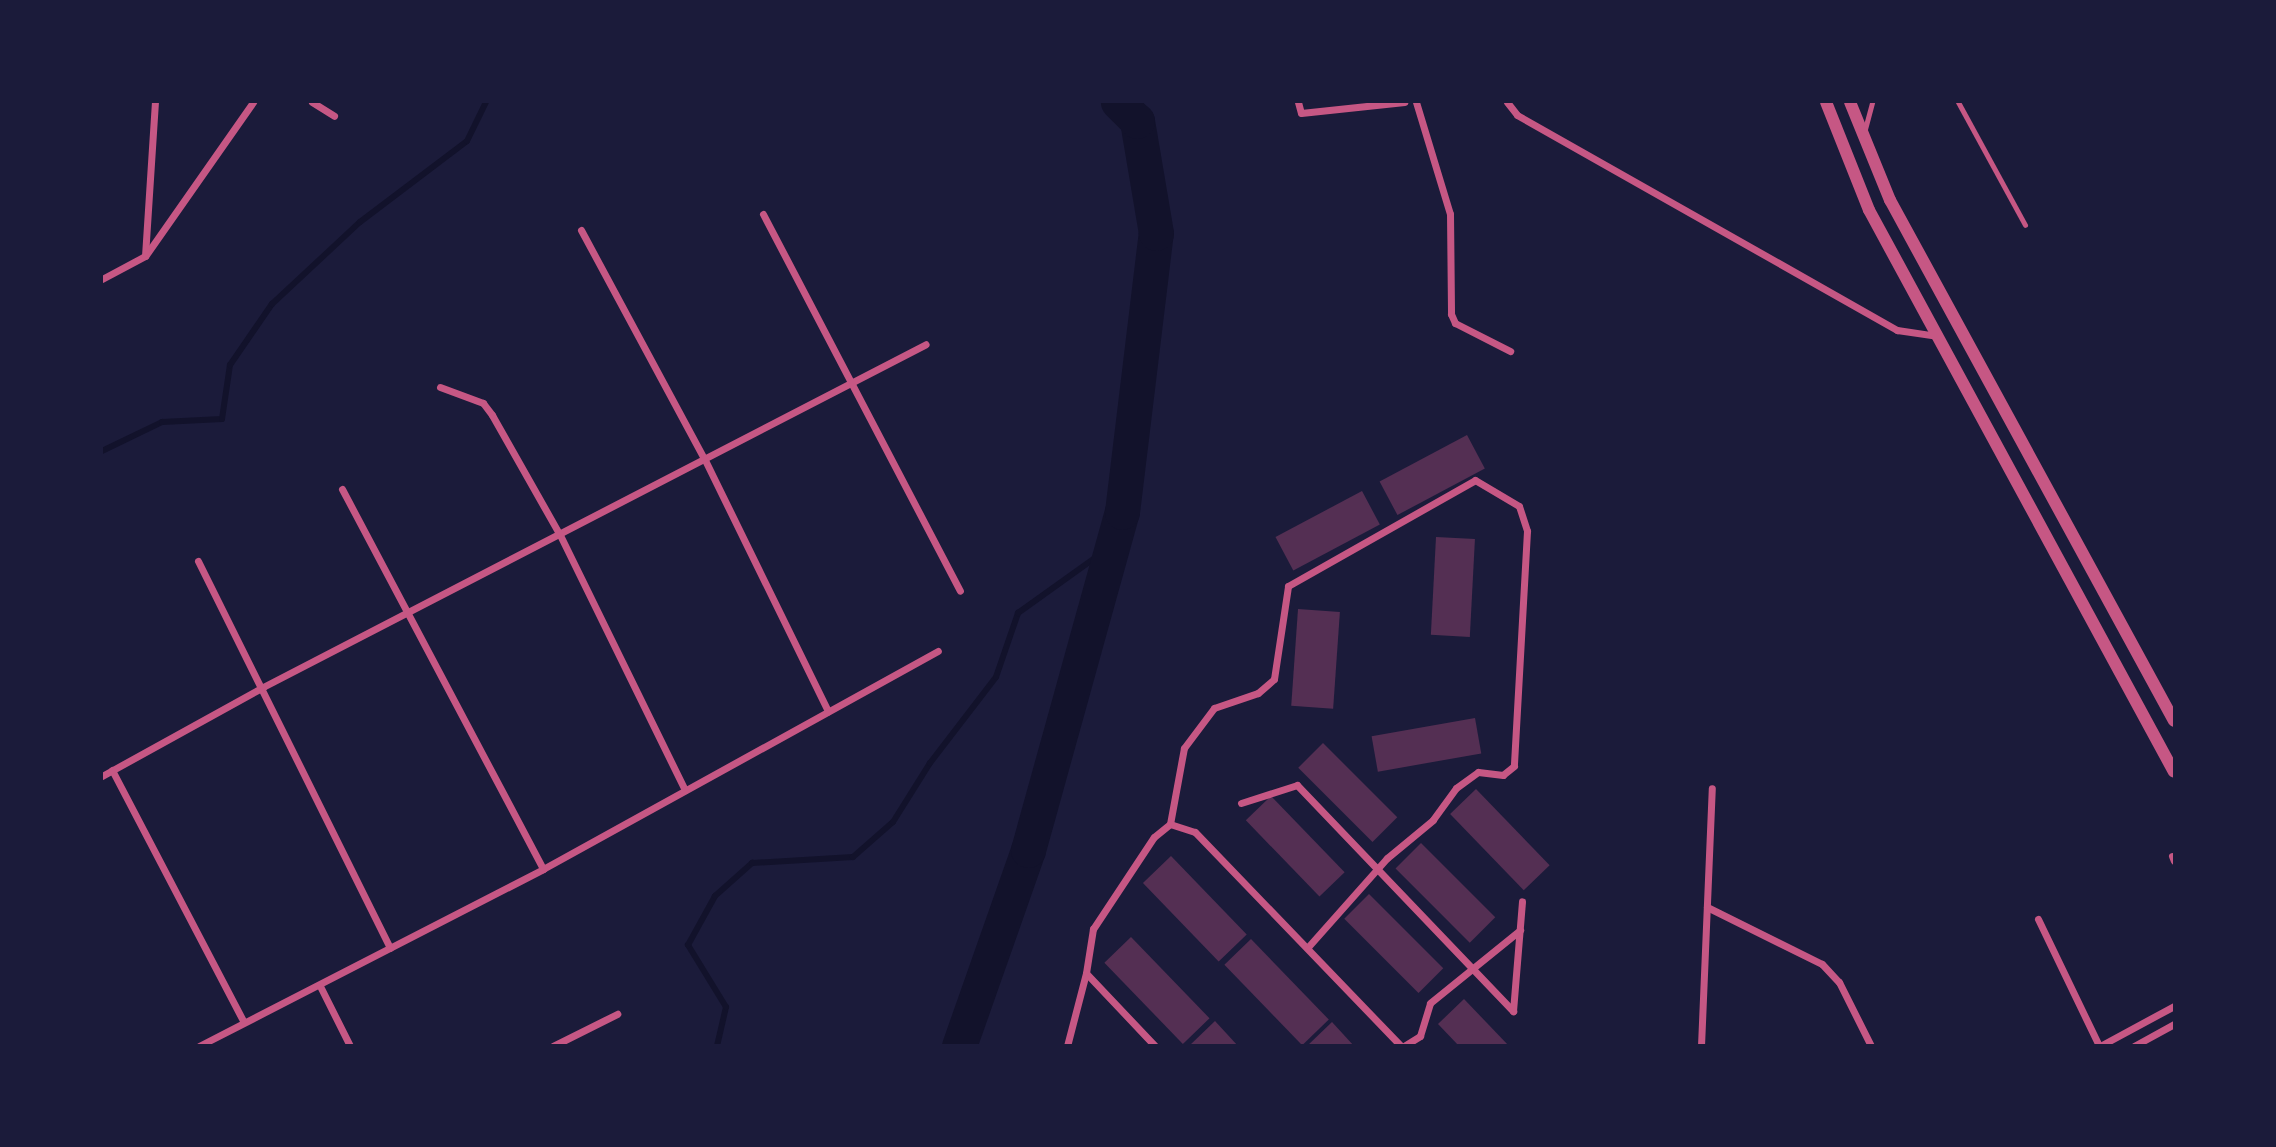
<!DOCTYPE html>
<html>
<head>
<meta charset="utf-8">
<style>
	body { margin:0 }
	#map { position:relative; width:2276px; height:1147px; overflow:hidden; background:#1b1b3a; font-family:Manrope,sans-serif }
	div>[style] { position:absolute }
	.stream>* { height:6px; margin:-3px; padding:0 3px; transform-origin:3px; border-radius:3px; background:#12122b }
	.river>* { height:35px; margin:-17.5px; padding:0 17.5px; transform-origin:17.5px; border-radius:17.5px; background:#12122b }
	.building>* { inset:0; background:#542f53; transform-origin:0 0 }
	.service>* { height:5px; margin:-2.5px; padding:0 2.5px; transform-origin:2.5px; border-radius:2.5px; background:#c65784 }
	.minor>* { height:7px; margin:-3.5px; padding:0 3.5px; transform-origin:3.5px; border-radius:3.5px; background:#c65784 }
	.tertiary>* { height:12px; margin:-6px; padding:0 6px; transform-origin:6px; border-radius:6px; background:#c65784 }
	span { translate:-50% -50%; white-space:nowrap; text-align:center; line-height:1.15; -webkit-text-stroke:5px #1b1b3a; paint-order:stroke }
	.frame { position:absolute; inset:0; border:103px solid #1b1b3a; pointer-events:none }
</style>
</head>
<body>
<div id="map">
	<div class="stream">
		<div style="left:102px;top:451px;width:67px;rotate:-25.8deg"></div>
		<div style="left:162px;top:422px;width:60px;rotate:-2.9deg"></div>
		<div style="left:222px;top:419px;width:55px;rotate:-81.6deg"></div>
		<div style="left:230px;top:365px;width:74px;rotate:-55.5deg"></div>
		<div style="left:272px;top:304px;width:120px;rotate:-43deg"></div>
		<div style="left:360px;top:222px;width:134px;rotate:-37.1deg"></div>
		<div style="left:467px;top:141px;width:43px;rotate:-64deg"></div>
		<div style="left:717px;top:1046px;width:40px;rotate:-77deg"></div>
		<div style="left:726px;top:1007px;width:73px;rotate:-121.5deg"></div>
		<div style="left:688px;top:945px;width:56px;rotate:-61.1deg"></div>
		<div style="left:715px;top:896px;width:50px;rotate:-41.7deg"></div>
		<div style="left:752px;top:863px;width:101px;rotate:-3.4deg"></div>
		<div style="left:853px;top:857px;width:53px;rotate:-41.2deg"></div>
		<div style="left:893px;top:822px;width:70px;rotate:-57.9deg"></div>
		<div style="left:930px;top:763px;width:108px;rotate:-52.5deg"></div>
		<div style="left:996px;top:677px;width:68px;rotate:-71deg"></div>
		<div style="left:1018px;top:613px;width:117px;rotate:-35.6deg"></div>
	</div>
	<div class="river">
		<div style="left:959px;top:1046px;width:208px;rotate:-70.6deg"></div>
		<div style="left:1028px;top:850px;width:351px;rotate:-74.5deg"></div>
		<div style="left:1122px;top:512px;width:281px;rotate:-83.1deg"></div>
		<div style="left:1156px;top:233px;width:114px;rotate:-99.6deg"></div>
		<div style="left:1137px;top:121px;width:27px;rotate:-135deg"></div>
	</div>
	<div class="building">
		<div style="left:1467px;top:435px;width:38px;height:99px;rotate:62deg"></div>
		<div style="left:1362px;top:491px;width:38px;height:98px;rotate:62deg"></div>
		<div style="left:1436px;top:537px;width:39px;height:98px;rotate:3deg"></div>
		<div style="left:1298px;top:609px;width:42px;height:97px;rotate:4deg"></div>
		<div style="left:1475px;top:718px;width:36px;height:105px;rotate:80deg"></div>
		<div style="left:1323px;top:743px;width:105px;height:35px;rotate:45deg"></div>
		<div style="left:1476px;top:789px;width:106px;height:36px;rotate:46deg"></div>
		<div style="left:1271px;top:796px;width:106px;height:35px;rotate:46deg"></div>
		<div style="left:1421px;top:843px;width:105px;height:36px;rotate:45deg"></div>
		<div style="left:1171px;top:856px;width:109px;height:39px;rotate:46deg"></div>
		<div style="left:1369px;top:894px;width:105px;height:35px;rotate:45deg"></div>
		<div style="left:1131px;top:937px;width:113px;height:37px;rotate:46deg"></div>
		<div style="left:1251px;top:939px;width:112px;height:37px;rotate:46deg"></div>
		<div style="clip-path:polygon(1464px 999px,1509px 1046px,1459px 1046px,1438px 1024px)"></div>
		<div style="clip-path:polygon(1215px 1021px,1238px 1046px,1189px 1046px)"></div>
		<div style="clip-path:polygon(1332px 1022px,1354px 1046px,1307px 1046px)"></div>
	</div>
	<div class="service">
		<div style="left:1958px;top:102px;width:140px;rotate:61.4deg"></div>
		<div style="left:1865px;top:129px;width:28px;rotate:-75deg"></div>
	</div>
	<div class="minor">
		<div style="left:312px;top:102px;width:26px;rotate:32deg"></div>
		<div style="left:1298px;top:102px;width:11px;rotate:75deg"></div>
		<div style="left:1301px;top:113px;width:104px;rotate:-6.1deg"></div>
		<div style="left:1416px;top:102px;width:117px;rotate:73.1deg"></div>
		<div style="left:1450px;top:214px;width:100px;rotate:89.4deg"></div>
		<div style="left:1451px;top:314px;width:10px;rotate:66deg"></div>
		<div style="left:1455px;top:323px;width:62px;rotate:27deg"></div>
		<div style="left:1507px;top:102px;width:16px;rotate:52deg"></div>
		<div style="left:1517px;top:115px;width:437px;rotate:29.5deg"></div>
		<div style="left:1897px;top:330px;width:40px;rotate:8.5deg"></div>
		<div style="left:763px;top:214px;width:425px;rotate:62.4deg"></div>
		<div style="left:581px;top:230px;width:259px;rotate:61.7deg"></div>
		<div style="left:704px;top:458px;width:282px;rotate:63.9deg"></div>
		<div style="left:146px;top:255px;width:187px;rotate:-55deg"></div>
		<div style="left:102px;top:279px;width:49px;rotate:-28.1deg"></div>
		<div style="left:145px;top:256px;width:154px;rotate:-86.3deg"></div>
		<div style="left:440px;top:387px;width:46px;rotate:20.4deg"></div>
		<div style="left:483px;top:403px;width:15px;rotate:53deg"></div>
		<div style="left:492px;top:415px;width:138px;rotate:60.5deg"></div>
		<div style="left:560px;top:535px;width:284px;rotate:63.9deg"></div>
		<div style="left:342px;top:489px;width:430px;rotate:62.1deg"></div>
		<div style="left:198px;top:561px;width:432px;rotate:63.6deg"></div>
		<div style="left:112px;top:770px;width:284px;rotate:62.4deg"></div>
		<div style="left:102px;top:776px;width:184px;rotate:-28.9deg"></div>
		<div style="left:263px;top:687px;width:746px;rotate:-27.35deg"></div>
		<div style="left:1241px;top:803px;width:59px;rotate:-17.8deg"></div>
		<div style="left:1297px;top:785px;width:313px;rotate:46.3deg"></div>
		<div style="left:1513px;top:1011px;width:110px;rotate:-85.3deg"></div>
		<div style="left:1170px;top:824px;width:77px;rotate:-79.6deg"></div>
		<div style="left:1184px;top:748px;width:50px;rotate:-53.1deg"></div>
		<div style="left:1214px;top:708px;width:46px;rotate:-18.8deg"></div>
		<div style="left:1258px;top:693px;width:21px;rotate:-41deg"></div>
		<div style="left:1274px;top:679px;width:94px;rotate:-81.4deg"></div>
		<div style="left:1288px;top:586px;width:215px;rotate:-29.5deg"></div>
		<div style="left:1475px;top:480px;width:51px;rotate:30.6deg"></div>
		<div style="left:1519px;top:506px;width:26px;rotate:72deg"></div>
		<div style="left:1527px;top:531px;width:235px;rotate:93.2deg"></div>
		<div style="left:1514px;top:766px;width:14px;rotate:141deg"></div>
		<div style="left:1503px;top:775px;width:25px;rotate:-173deg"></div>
		<div style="left:1478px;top:772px;width:27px;rotate:144deg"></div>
		<div style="left:1456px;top:788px;width:39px;rotate:126deg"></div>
		<div style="left:1433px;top:820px;width:60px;rotate:140.4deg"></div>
		<div style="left:1387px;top:858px;width:119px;rotate:131.6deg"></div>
		<div style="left:2172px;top:856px;width:5px;rotate:68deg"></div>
		<div style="left:1707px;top:907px;width:128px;rotate:26.4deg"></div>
		<div style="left:1822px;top:964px;width:25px;rotate:47deg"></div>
		<div style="left:1839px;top:982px;width:72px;rotate:63.4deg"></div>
		<div style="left:2038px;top:919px;width:141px;rotate:64.3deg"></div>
		<div style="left:320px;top:986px;width:67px;rotate:63.4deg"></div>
		<div style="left:199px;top:1046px;width:387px;rotate:-27.2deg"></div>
		<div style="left:543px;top:869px;width:451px;rotate:-28.9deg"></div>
		<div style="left:553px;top:1046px;width:72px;rotate:-26.6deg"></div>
		<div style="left:1067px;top:1046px;width:75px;rotate:-75.4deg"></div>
		<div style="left:1155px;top:1046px;width:100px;rotate:-133.4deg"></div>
		<div style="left:1086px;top:973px;width:45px;rotate:-81deg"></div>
		<div style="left:1093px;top:929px;width:110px;rotate:-56.5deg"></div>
		<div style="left:1154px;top:837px;width:21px;rotate:-39deg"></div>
		<div style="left:1170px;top:824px;width:26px;rotate:18deg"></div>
		<div style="left:1195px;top:832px;width:297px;rotate:46.1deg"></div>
		<div style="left:1404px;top:1046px;width:19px;rotate:-32deg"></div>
		<div style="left:1420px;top:1036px;width:34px;rotate:-73deg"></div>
		<div style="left:1430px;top:1003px;width:116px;rotate:-39deg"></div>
		<div style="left:1701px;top:1046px;width:258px;rotate:-87.6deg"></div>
		<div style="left:2100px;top:1046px;width:84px;rotate:-28.4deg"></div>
		<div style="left:2134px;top:1046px;width:46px;rotate:-28.8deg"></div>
	</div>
	<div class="tertiary">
		<div style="left:1826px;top:102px;width:116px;rotate:68.3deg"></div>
		<div style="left:1869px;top:210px;width:639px;rotate:61.51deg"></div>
		<div style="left:1850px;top:102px;width:106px;rotate:67.8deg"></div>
		<div style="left:1890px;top:200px;width:593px;rotate:61.4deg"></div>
	</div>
	<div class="frame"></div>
</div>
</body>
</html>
